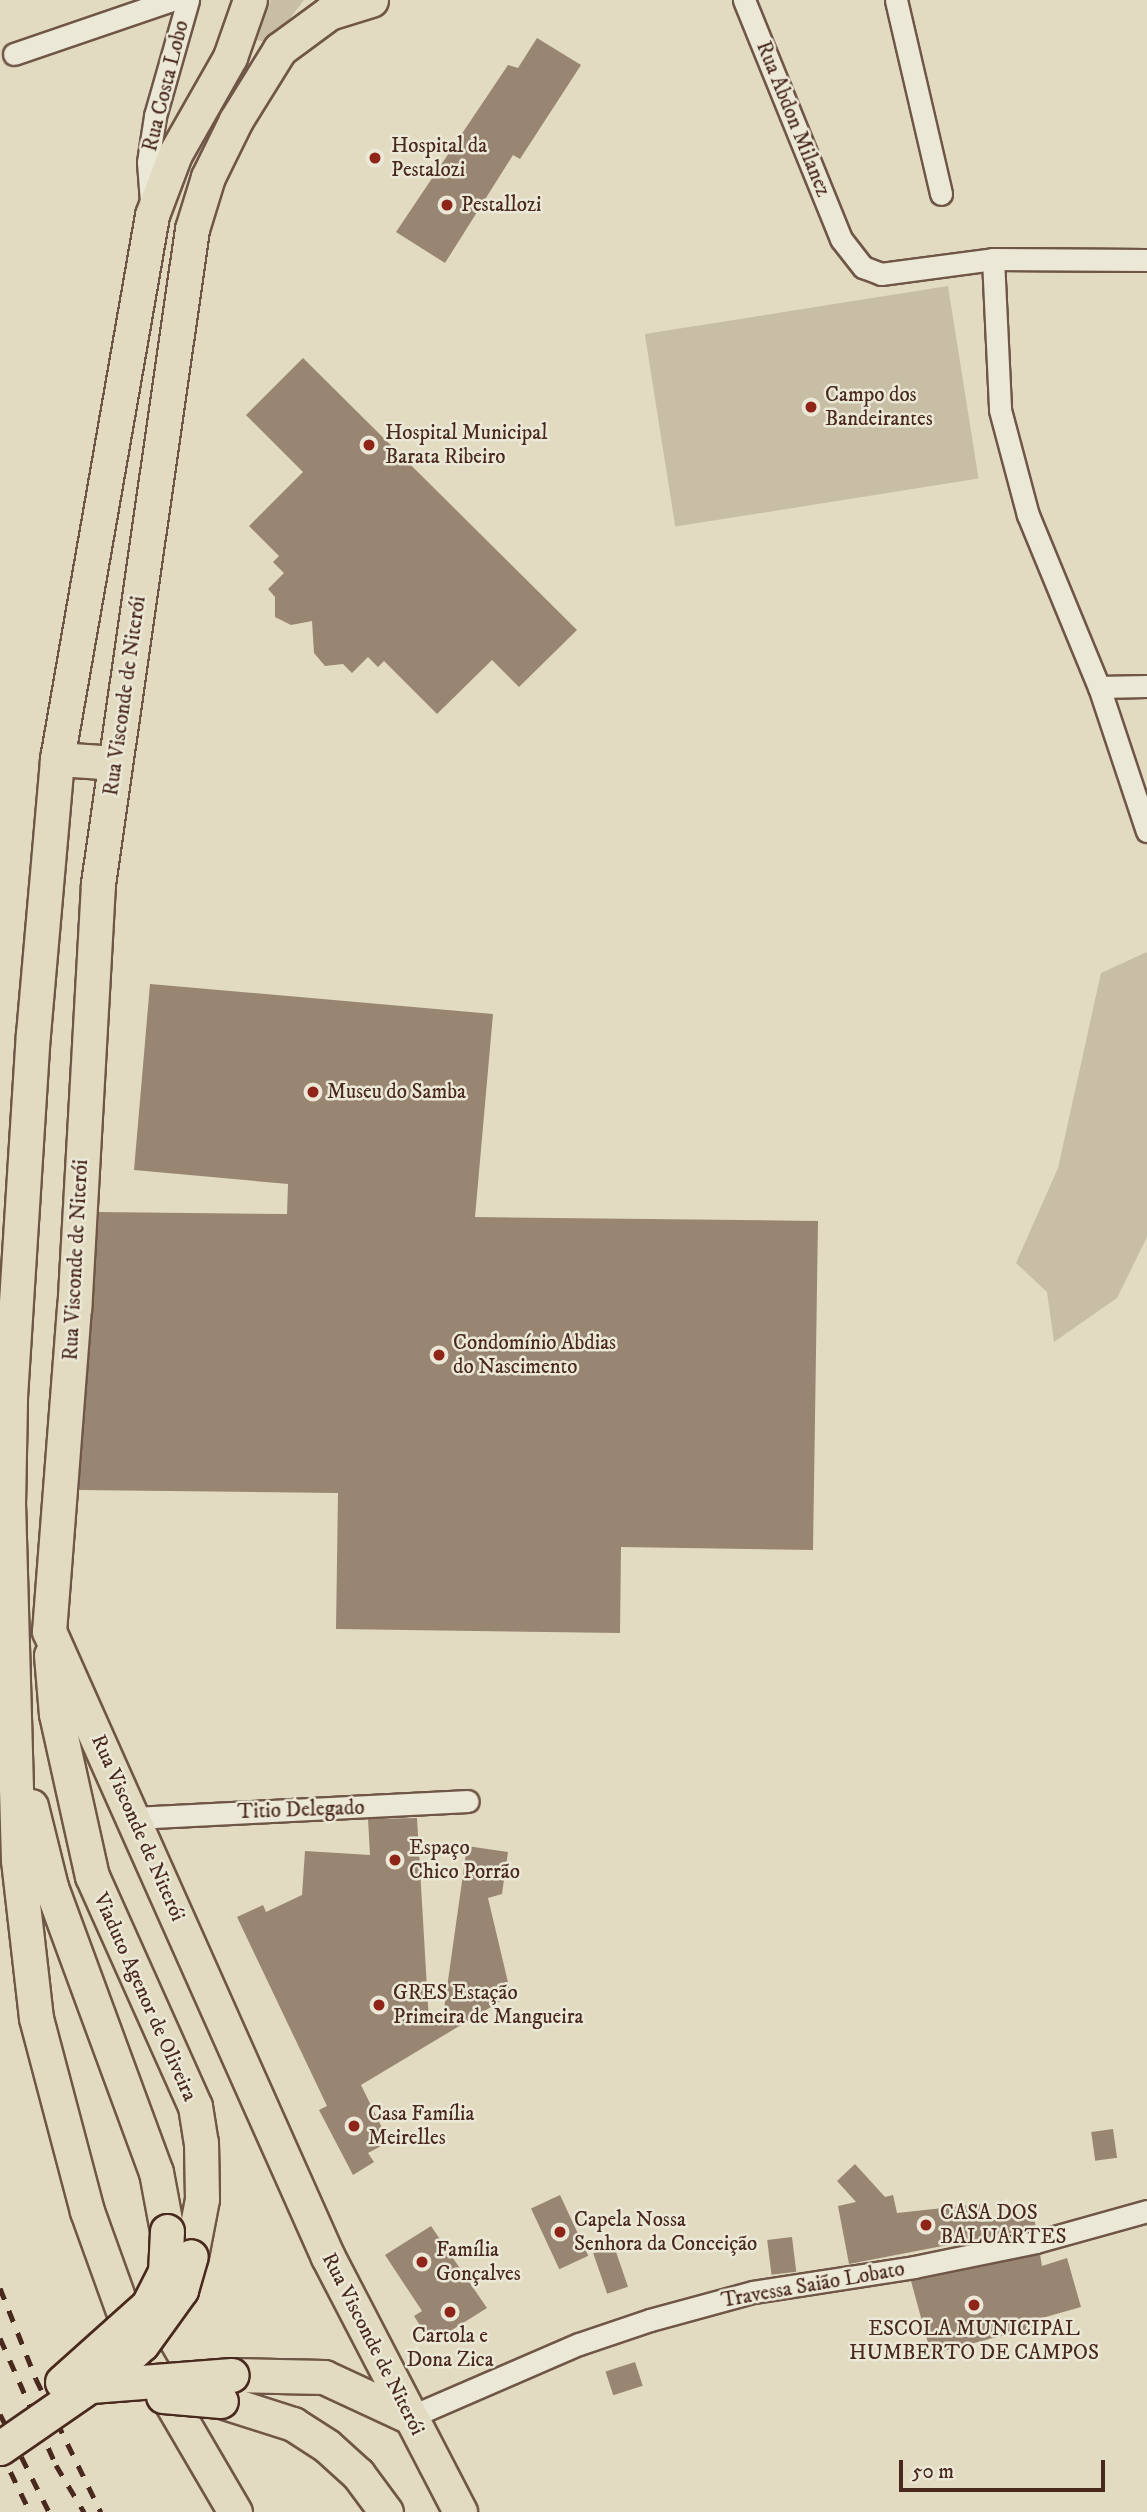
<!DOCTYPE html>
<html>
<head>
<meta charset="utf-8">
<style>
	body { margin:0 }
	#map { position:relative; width:1147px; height:2512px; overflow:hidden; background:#e2dbc1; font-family:"IM FELL DW Pica",serif }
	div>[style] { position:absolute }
	.green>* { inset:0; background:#c8bda5; transform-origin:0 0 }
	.building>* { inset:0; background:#998672; transform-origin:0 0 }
	.roads { filter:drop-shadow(2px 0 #6f5646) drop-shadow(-2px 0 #6f5646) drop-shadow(0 2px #6f5646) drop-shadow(0 -2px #6f5646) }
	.street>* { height:21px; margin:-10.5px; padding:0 10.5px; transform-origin:10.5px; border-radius:10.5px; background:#ece8d7 }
	.primary>* { height:33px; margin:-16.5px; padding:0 16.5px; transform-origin:16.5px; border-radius:16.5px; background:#e2dbc1 }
	.rail>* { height:5px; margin-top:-2.5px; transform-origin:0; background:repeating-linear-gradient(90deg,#49291d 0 12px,transparent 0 24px) }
	.bridges { filter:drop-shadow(2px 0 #49291d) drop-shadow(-2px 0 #49291d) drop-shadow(0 2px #49291d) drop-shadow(0 -2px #49291d) }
	.primary-bridge>* { height:33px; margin:-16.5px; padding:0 16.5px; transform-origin:16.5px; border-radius:16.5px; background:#e2dbc1 }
	.dots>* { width:19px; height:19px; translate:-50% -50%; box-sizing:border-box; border:4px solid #ece8d7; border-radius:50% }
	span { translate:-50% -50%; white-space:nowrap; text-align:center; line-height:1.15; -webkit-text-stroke:5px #ece8d7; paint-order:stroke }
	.street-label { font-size:21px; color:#49291d }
	.poi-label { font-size:21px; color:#49291d }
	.left { translate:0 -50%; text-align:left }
	.scale { position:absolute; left:899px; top:2460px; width:206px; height:32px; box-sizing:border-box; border:4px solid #49291d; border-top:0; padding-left:9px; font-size:21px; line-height:24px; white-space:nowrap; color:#49291d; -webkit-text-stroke:5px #ece8d7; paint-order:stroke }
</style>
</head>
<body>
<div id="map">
	<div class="green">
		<div style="clip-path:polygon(270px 0,304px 0,271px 43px,257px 40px)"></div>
		<div style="left:948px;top:286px;width:195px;height:307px;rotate:81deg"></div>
		<div style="clip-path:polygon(1147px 952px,1147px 1237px,1117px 1298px,1054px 1342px,1047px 1292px,1016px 1263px,1058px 1168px,1101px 973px)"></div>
	</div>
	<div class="building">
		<div style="clip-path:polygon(537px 38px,581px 65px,520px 159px,513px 155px,445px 263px,396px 232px,508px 65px,518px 68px)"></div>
		<div style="clip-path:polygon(303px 358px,577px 630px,519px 687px,492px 660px,437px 714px,384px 661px,378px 667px,368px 657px,352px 673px,343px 664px,325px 666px,314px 653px,312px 621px,291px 625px,275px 617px,275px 597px,268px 589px,284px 573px,273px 562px,279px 556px,249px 526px,303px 472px,246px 415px)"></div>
		<div style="clip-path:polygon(150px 984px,493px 1014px,475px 1217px,818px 1221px,813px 1550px,621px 1547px,620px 1633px,336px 1629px,338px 1493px,79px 1490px,99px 1212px,287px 1214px,288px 1184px,134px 1170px)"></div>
		<div style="clip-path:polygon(417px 1818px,429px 2022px,442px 2023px,467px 1846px,508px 1852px,502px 1894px,488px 1898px,511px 1995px,361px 2085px,389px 2142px,368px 2153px,374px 2162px,353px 2175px,319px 2110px,327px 2106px,237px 1917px,263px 1905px,266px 1912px,302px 1895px,305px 1851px,370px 1855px,368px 1819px)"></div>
		<div style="left:1113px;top:2129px;width:29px;height:22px;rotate:82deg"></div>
		<div style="clip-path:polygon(855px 2164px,885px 2197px,893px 2195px,897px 2213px,980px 2204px,981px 2222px,1033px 2214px,1036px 2228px,849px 2264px,838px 2206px,856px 2202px,837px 2181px)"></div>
		<div style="left:560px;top:2195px;width:67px;height:32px;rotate:65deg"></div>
		<div style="clip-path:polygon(431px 2226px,487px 2308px,431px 2343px,414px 2316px,422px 2311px,385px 2255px)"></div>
		<div style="left:792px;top:2237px;width:35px;height:25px;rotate:83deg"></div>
		<div style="left:614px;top:2246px;width:43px;height:22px;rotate:71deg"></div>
		<div style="clip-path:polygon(1040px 2254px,1042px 2266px,1067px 2258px,1081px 2307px,1035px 2320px,1037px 2327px,931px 2354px,911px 2281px)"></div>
		<div style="left:635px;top:2362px;width:25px;height:31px;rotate:72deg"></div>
	</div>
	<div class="roads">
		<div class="street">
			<div style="left:744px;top:0;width:258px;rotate:67.9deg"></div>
			<div style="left:841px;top:239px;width:36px;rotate:52deg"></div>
			<div style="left:863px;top:267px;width:19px;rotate:21deg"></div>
			<div style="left:881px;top:274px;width:113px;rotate:-7.6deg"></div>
			<div style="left:993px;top:259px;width:154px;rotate:0.4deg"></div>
			<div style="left:896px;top:0;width:199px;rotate:76.9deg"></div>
			<div style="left:14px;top:54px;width:167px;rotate:-18.9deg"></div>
			<div style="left:151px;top:202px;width:40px;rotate:-94.3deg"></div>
			<div style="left:148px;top:162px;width:47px;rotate:-81.3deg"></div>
			<div style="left:155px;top:116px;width:121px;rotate:-74.1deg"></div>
			<div style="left:993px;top:259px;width:151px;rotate:87.3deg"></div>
			<div style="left:1000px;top:410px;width:109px;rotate:75.1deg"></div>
			<div style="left:1028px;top:515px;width:186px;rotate:67.6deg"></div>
			<div style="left:1099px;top:687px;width:152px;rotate:71.6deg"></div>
			<div style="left:1099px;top:687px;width:48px;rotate:-1.2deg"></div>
			<div style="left:134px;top:1818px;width:334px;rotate:-2.9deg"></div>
			<div style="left:410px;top:2417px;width:184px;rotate:-23.4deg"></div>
			<div style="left:579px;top:2344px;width:75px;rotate:-18.7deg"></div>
			<div style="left:650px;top:2320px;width:107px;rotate:-15.2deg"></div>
			<div style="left:753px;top:2292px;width:163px;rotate:-8.8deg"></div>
			<div style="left:914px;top:2267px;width:125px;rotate:-11.6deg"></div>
			<div style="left:1036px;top:2242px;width:115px;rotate:-15.6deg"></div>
		</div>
		<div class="primary">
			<div style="left:371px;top:0;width:44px;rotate:162.8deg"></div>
			<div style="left:329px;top:13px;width:61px;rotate:143.7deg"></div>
			<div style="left:280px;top:49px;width:84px;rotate:121.8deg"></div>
			<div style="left:236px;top:120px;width:64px;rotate:116.2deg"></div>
			<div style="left:208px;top:177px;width:54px;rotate:107.1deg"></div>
			<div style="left:192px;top:229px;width:662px;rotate:98.17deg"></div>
			<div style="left:98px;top:884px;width:424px;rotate:93.2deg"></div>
			<div style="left:74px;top:1307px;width:325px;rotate:94.4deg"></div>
			<div style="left:49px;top:1631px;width:685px;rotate:65.98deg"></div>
			<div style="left:328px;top:2257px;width:287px;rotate:62.6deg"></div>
			<div style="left:57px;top:759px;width:58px;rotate:3.9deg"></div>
			<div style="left:51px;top:1655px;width:59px;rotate:85.2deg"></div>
			<div style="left:56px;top:1714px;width:166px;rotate:77.5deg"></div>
			<div style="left:92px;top:1876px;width:252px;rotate:65.9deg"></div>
			<div style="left:195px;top:2106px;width:36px;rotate:81deg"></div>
			<div style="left:201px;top:2142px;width:57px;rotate:89deg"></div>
			<div style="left:202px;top:2199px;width:58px;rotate:100.9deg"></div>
			<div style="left:31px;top:1806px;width:83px;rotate:76.1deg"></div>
			<div style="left:51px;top:1887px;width:304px;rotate:69.8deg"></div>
			<div style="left:156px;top:2172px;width:60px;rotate:79.4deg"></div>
			<div style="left:232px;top:2375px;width:92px;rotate:1.2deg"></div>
			<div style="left:324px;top:2377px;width:95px;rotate:24.9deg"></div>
			<div style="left:221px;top:2401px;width:76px;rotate:17.7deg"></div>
			<div style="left:293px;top:2424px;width:40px;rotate:32.9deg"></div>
			<div style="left:327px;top:2446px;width:42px;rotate:42.1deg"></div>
			<div style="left:358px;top:2474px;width:47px;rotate:53.6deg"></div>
			<div style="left:235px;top:2512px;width:204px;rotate:-120.3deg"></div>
			<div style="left:132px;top:2336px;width:133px;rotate:-109.8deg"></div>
			<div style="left:87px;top:2211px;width:200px;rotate:-104.8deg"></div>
			<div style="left:36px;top:2018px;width:159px;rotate:-96.5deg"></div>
			<div style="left:18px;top:1860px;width:355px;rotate:-91.6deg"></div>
			<div style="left:8px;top:1505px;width:108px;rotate:-88.9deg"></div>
			<div style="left:10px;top:1397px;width:364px;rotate:-86.4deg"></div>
			<div style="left:33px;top:1034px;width:276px;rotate:-85deg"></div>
			<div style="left:57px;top:759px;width:552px;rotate:-80.09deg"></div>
			<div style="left:152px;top:215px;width:65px;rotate:-69.3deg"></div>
			<div style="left:175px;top:154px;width:112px;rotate:-60.4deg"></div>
			<div style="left:230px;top:57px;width:60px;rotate:-70.7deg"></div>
		</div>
	</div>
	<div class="rail">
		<div style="left:0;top:2288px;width:98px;rotate:68.4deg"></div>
		<div style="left:36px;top:2379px;width:148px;rotate:64deg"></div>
		<div style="left:0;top:2338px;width:139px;rotate:66.2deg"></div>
		<div style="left:56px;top:2465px;width:55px;rotate:59.2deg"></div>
		<div style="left:0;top:2414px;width:110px;rotate:63.4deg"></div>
		<div style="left:0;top:2450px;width:69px;rotate:64.2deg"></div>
	</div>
	<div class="bridges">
		<div class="primary-bridge">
			<div style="left:62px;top:2382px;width:115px;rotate:-41.8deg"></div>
			<div style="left:148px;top:2305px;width:37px;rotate:-63deg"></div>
			<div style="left:165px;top:2272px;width:41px;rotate:-87.2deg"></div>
			<div style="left:91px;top:2386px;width:141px;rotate:-4.5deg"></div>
			<div style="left:163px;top:2396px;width:58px;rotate:4.9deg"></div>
			<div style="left:0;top:2448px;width:142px;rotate:-34.7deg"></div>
			<div style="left:117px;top:2367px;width:34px;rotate:-43deg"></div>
			<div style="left:142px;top:2344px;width:67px;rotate:-54.2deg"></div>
			<div style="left:181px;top:2290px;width:35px;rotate:-74deg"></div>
		</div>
	</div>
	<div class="dots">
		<div style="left:375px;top:158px;background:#8f2418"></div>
		<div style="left:447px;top:205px;background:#8f2418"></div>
		<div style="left:811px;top:407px;background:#8f2418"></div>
		<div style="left:369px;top:445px;background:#8f2418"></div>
		<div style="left:313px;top:1092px;background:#8f2418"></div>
		<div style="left:439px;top:1355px;background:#8f2418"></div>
		<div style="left:395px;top:1860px;background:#8f2418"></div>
		<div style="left:379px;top:2005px;background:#8f2418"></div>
		<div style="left:354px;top:2126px;background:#8f2418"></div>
		<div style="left:926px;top:2225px;background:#8f2418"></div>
		<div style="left:560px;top:2232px;background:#8f2418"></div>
		<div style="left:422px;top:2262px;background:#8f2418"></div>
		<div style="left:974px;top:2305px;background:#8f2418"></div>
		<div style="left:450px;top:2312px;background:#8f2418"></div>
	</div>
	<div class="street-label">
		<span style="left:166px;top:86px;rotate:-76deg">Rua Costa Lobo</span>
		<span style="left:793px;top:119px;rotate:68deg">Rua Abdon Milanez</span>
		<span style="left:125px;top:696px;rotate:-82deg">Rua Visconde de Niterói</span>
		<span style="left:76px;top:1260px;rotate:-87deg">Rua Visconde de Niterói</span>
		<span style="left:301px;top:1810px;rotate:-2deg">Titio Delegado</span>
		<span style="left:138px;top:1828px;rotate:66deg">Rua Visconde de Niterói</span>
		<span style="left:145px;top:1997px;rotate:66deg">Viaduto Agenor de Oliveira</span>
		<span style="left:813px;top:2285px;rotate:-10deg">Travessa Saião Lobato</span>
		<span style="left:373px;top:2344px;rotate:63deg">Rua Visconde de Niterói</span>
	</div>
	<div class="poi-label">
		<span class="left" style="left:391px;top:158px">Hospital da<br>Pestalozi</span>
		<span class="left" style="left:461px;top:205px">Pestallozi</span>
		<span class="left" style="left:825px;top:407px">Campo dos<br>Bandeirantes</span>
		<span class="left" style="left:385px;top:445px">Hospital Municipal<br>Barata Ribeiro</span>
		<span class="left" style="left:327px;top:1092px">Museu do Samba</span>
		<span class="left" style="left:453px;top:1355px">Condomínio Abdias<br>do Nascimento</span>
		<span class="left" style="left:409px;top:1860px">Espaço<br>Chico Porrão</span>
		<span class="left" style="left:393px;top:2005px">GRES Estação<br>Primeira de Mangueira</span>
		<span class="left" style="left:368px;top:2126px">Casa Família<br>Meirelles</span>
		<span class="left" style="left:940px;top:2225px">CASA DOS<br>BALUARTES</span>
		<span class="left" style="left:574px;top:2232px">Capela Nossa<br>Senhora da Conceição</span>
		<span class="left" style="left:436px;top:2262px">Família<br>Gonçalves</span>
		<span style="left:974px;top:2341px">ESCOLA MUNICIPAL<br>HUMBERTO DE CAMPOS</span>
		<span style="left:450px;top:2348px">Cartola e<br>Dona Zica</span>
	</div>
	<div class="scale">50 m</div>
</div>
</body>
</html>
